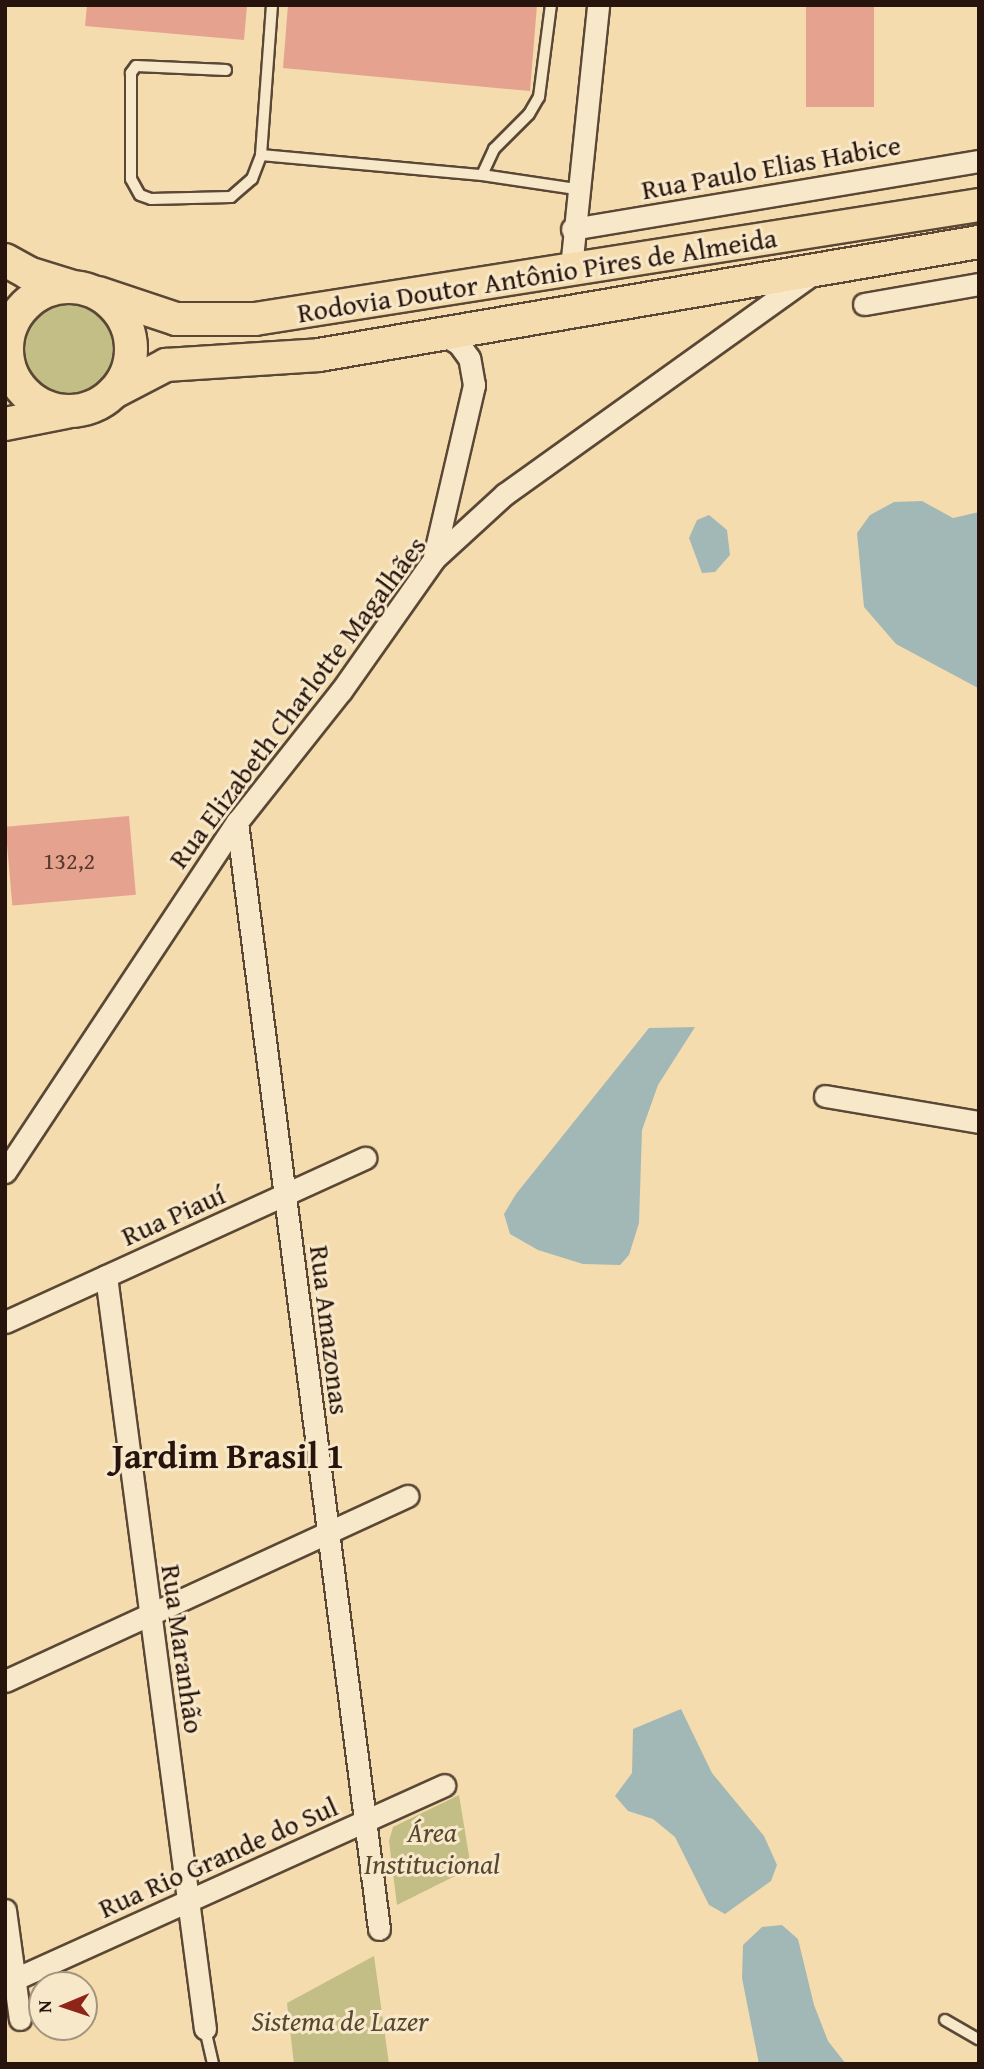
<!DOCTYPE html>
<html>
<head>
<meta charset="utf-8">
<style>
	body { margin:0 }
	#map { position:relative; width:984px; height:2069px; overflow:hidden; background:#f4dcae; font-family:"Gentium Book Plus",serif }
	div>[style] { position:absolute }
	.green>* { inset:0; background:#c3be85 }
	.round { border-radius:50% }
	.water>* { inset:0; background:#a2b8b7 }
	.building>* { inset:0; background:#e5a28f; transform-origin:0 0 }
	.roads { filter:drop-shadow(2px 0 #5a4735) drop-shadow(-2px 0 #5a4735) drop-shadow(0 2px #5a4735) drop-shadow(0 -2px #5a4735) }
	.lane>* { height:10px; margin:-5px; padding:0 5px; transform-origin:5px; border-radius:5px; background:#f8e8ca }
	.street>* { height:21px; margin:-10.5px; padding:0 10.5px; transform-origin:10.5px; border-radius:10.5px; background:#f8e8ca }
	.primary>* { height:32px; margin:-16px; padding:0 16px; transform-origin:16px; border-radius:16px; background:#f4dcae }
	.primary>.ring { margin:-16px; padding:0; box-sizing:content-box; background:none; border:32px solid #f4dcae; border-radius:50% }
	span { translate:-50% -50%; white-space:nowrap; text-align:center; line-height:1.15; -webkit-text-stroke:6px #f8e8ca; paint-order:stroke }
	.number-label { font-size:24px; color:#56382e }
	.number-label span { -webkit-text-stroke-width:0 }
	.street-label { font-size:28px; color:#27150d }
	.park-label { font-size:28px; color:#564831; font-style:italic }
	.district-label { font-size:35px; color:#27150d; font-weight:700 }
	.frame { position:absolute; inset:0; border:7px solid #27150d; pointer-events:none }
	.north { position:absolute; left:28px; top:1971px; width:70px; height:70px; box-sizing:border-box; background:#f8e8ca; border:2px solid #a4947e; border-radius:50%; rotate:268deg; font-size:19px; font-weight:700; line-height:28px; text-align:center; color:#27150d }
	.north::after { content:''; display:block; margin:auto; width:24px; height:32px; background:#8f2418; clip-path:polygon(50% 0,100% 100%,50% 72%,0 100%) }
</style>
</head>
<body>
<div id="map">
	<div class="green">
		<div class="round" style="left:18px;top:297px;width:102px;height:102px"></div>
		<div style="clip-path:polygon(459px 1795px,471px 1868px,397px 1905px,389px 1841px,393px 1827px)"></div>
		<div style="clip-path:polygon(374px 1956px,389px 2064px,294px 2064px,287px 2003px)"></div>
	</div>
	<div class="water">
		<div style="clip-path:polygon(922px 501px,953px 518px,979px 512px,978px 688px,896px 644px,864px 607px,857px 533px,870px 515px,894px 502px)"></div>
		<div style="clip-path:polygon(709px 515px,727px 530px,730px 555px,715px 572px,702px 573px,689px 538px,697px 520px)"></div>
		<div style="clip-path:polygon(695px 1027px,658px 1085px,642px 1130px,639px 1223px,629px 1255px,620px 1265px,583px 1264px,538px 1250px,510px 1234px,504px 1214px,516px 1194px,649px 1028px)"></div>
		<div style="clip-path:polygon(681px 1709px,712px 1773px,764px 1836px,777px 1865px,771px 1881px,725px 1914px,709px 1905px,675px 1837px,653px 1819px,628px 1811px,615px 1796px,632px 1773px,633px 1729px)"></div>
		<div style="clip-path:polygon(782px 1925px,798px 1939px,814px 2005px,828px 2041px,846px 2064px,759px 2064px,742px 1978px,743px 1945px,762px 1927px)"></div>
	</div>
	<div class="building">
		<div style="clip-path:polygon(87px 5px,247px 5px,244px 40px,85px 26px)"></div>
		<div style="clip-path:polygon(288px 5px,537px 5px,530px 91px,283px 68px)"></div>
		<div style="left:806px;top:5px;width:68px;height:102px"></div>
		<div style="left:129px;top:816px;width:79px;height:124px;rotate:85deg"></div>
	</div>
	<div class="roads">
		<div class="lane">
			<div style="left:272px;top:5px;width:150px;rotate:94.2deg"></div>
			<div style="left:261px;top:155px;width:222px;rotate:5.2deg"></div>
			<div style="left:482px;top:175px;width:95px;rotate:8.5deg"></div>
			<div style="left:226px;top:70px;width:90px;rotate:-177.5deg"></div>
			<div style="left:136px;top:66px;width:9px;rotate:126deg"></div>
			<div style="left:131px;top:73px;width:106px;rotate:90deg"></div>
			<div style="left:131px;top:179px;width:18px;rotate:61deg"></div>
			<div style="left:140px;top:195px;width:12px;rotate:20deg"></div>
			<div style="left:151px;top:199px;width:80px;rotate:-1.4deg"></div>
			<div style="left:231px;top:197px;width:28px;rotate:-41deg"></div>
			<div style="left:252px;top:179px;width:26px;rotate:-69deg"></div>
			<div style="left:482px;top:175px;width:29px;rotate:-65deg"></div>
			<div style="left:494px;top:149px;width:49px;rotate:-45deg"></div>
			<div style="left:529px;top:114px;width:20px;rotate:-60deg"></div>
			<div style="left:539px;top:97px;width:93px;rotate:-82.6deg"></div>
			<div style="left:945px;top:2020px;width:39px;rotate:30deg"></div>
			<div style="left:205px;top:2029px;width:36px;rotate:77deg"></div>
		</div>
		<div class="street">
			<div style="left:572px;top:229px;width:413px;rotate:-9.5deg"></div>
			<div style="left:571px;top:268px;width:264px;rotate:-84.1deg"></div>
			<div style="left:864px;top:304px;width:117px;rotate:-9.9deg"></div>
			<div style="left:434px;top:557px;width:177px;rotate:-76.9deg"></div>
			<div style="left:474px;top:385px;width:27px;rotate:-100deg"></div>
			<div style="left:469px;top:358px;width:17px;rotate:-126deg"></div>
			<div style="left:459px;top:344px;width:23px;rotate:-149deg"></div>
			<div style="left:237px;top:822px;width:1116px;rotate:82.69deg"></div>
			<div style="left:825px;top:1096px;width:156px;rotate:9.6deg"></div>
			<div style="left:5px;top:1172px;width:420px;rotate:-56.5deg"></div>
			<div style="left:237px;top:822px;width:167px;rotate:-51.6deg"></div>
			<div style="left:341px;top:691px;width:161px;rotate:-54.8deg"></div>
			<div style="left:434px;top:559px;width:96px;rotate:-42.5deg"></div>
			<div style="left:505px;top:494px;width:378px;rotate:-35.6deg"></div>
			<div style="left:106px;top:1276px;width:759px;rotate:82.51deg"></div>
			<div style="left:5px;top:1322px;width:396px;rotate:-24.5deg"></div>
			<div style="left:5px;top:1681px;width:443px;rotate:-24.7deg"></div>
			<div style="left:5px;top:1910px;width:110px;rotate:82.2deg"></div>
			<div style="left:15px;top:1979px;width:471px;rotate:-24.3deg"></div>
		</div>
		<div class="primary">
			<div style="left:5px;top:260px;width:26px;rotate:29deg"></div>
			<div style="left:28px;top:273px;width:44px;rotate:17.2deg"></div>
			<div class="ring" style="left:7px;top:287px;width:92px;height:92px"></div>
			<div style="left:98px;top:293px;width:82px;rotate:18.4deg"></div>
			<div style="left:176px;top:319px;width:79px"></div>
			<div style="left:255px;top:319px;width:733px;rotate:-8.95deg"></div>
			<div style="left:114px;top:392px;width:59px;rotate:-27.4deg"></div>
			<div style="left:166px;top:365px;width:153px;rotate:-3.7deg"></div>
			<div style="left:319px;top:355px;width:670px;rotate:-9.72deg"></div>
			<div style="left:5px;top:424px;width:62px;rotate:-11.1deg"></div>
		</div>
	</div>
	<div class="number-label">
		<span style="left:69px;top:861px">132,2</span>
	</div>
	<div class="street-label">
		<span style="left:771px;top:167px;rotate:-10deg">Rua Paulo Elias Habice</span>
		<span style="left:537px;top:275px;rotate:-9deg">Rodovia Doutor Antônio Pires de Almeida</span>
		<span style="left:297px;top:702px;rotate:-53deg">Rua Elizabeth Charlotte Magalhães</span>
		<span style="left:173px;top:1215px;rotate:-24deg">Rua Piauí</span>
		<span style="left:330px;top:1330px;rotate:83deg">Rua Amazonas</span>
		<span style="left:183px;top:1649px;rotate:82deg">Rua Maranhão</span>
		<span style="left:218px;top:1857px;rotate:-24deg">Rua Rio Grande do Sul</span>
	</div>
	<div class="park-label">
		<span style="left:432px;top:1848px">Área<br>Institucional</span>
		<span style="left:340px;top:2021px">Sistema de Lazer</span>
	</div>
	<div class="district-label">
		<span style="left:228px;top:1456px">Jardim Brasil 1</span>
	</div>
	<div class="frame"></div>
	<div class="north">N</div>
</div>
</body>
</html>
